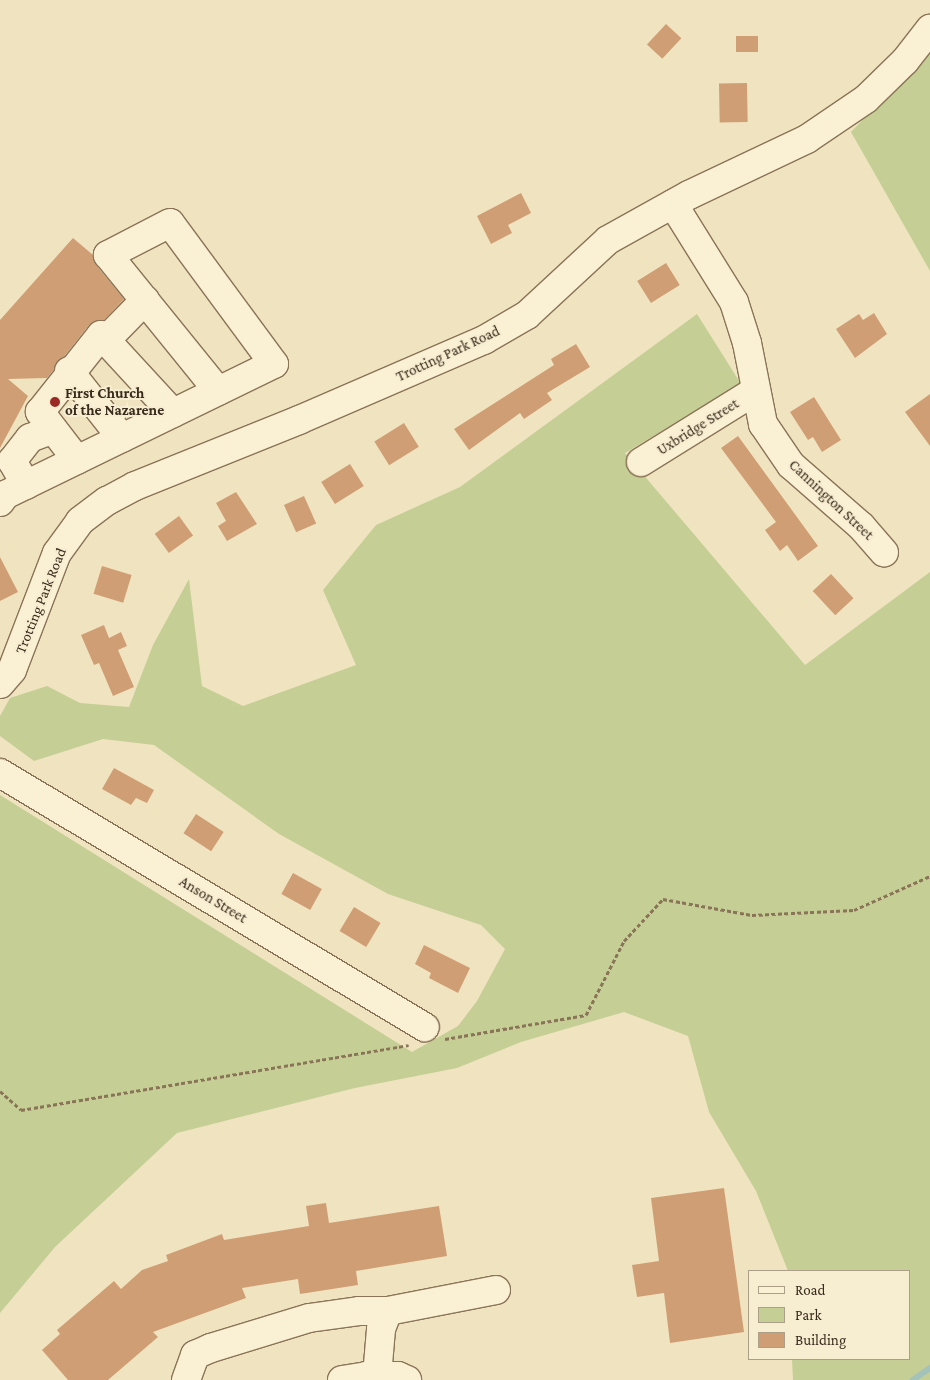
<!DOCTYPE html>
<html>
<head>
<meta charset="utf-8">
<style>
	body { margin:0 }
	#map { position:relative; width:930px; height:1380px; overflow:hidden; background:#f0e4c0; font-family:"Crimson Pro",serif }
	div>[style] { position:absolute }
	.green>* { inset:0; background:#c5ce94 }
	.stream>* { height:5.5px; margin:-2.75px; padding:0 2.75px; transform-origin:2.75px; border-radius:2.75px; background:#a3c2ba }
	.building>* { inset:0; background:#d09e75; transform-origin:0 0 }
	.path>* { height:3px; margin-top:-1.5px; transform-origin:0; background:repeating-linear-gradient(90deg,#8a7457 0 4px,transparent 0 6.5px) }
	.roads { filter:drop-shadow(1px 0 #8a7457) drop-shadow(-1px 0 #8a7457) drop-shadow(0 1px #8a7457) drop-shadow(0 -1px #8a7457) }
	.minor>* { height:28px; margin:-14px; padding:0 14px; transform-origin:14px; border-radius:14px; background:#faf0d4 }
	.dots>* { width:14px; height:14px; translate:-50% -50%; box-sizing:border-box; border:2px solid #f7edd0; border-radius:50% }
	span { translate:-50% -50%; white-space:nowrap; text-align:center; line-height:1.15; -webkit-text-stroke:4px #f7edd0; paint-order:stroke }
	.street-label { font-size:15px; color:#392b1c }
	.poi-label { font-size:15px; color:#392b1c; font-weight:700 }
	.left { translate:0 -50%; text-align:left }
	.legend { position:absolute; left:748px; top:1270px; width:162px; height:90px; box-sizing:border-box; background:#f7edd0; border:1px solid #ab9f88; margin:0; padding:6px 9px; list-style:none; font-size:15px; color:#392b1c }
	.legend li { display:flex; align-items:center; gap:10px; height:25px }
	.legend b { width:25px; border:1px solid #ab9f88 }
</style>
</head>
<body>
<div id="map">
	<div class="green">
		<div style="clip-path:polygon(930px 49px,930px 271px,851px 132px)"></div>
		<div style="clip-path:polygon(697px 314px,741px 384px,625px 453px,805px 665px,930px 572px,930px 1380px,793px 1380px,792px 1359px,909px 1359px,909px 1271px,788px 1271px,756px 1191px,709px 1112px,688px 1036px,624px 1012px,521px 1042px,457px 1068px,355px 1088px,177px 1133px,55px 1247px,0 1313px,0 795px,412px 1052px,458px 1026px,477px 1001px,505px 949px,481px 925px,388px 894px,279px 834px,154px 745px,103px 739px,34px 761px,0 736px,0 716px,10px 698px,47px 686px,80px 703px,129px 707px,153px 645px,189px 579px,202px 686px,243px 706px,356px 665px,323px 590px,376px 525px,460px 487px)"></div>
	</div>
	<div class="stream">
		<div style="left:913px;top:1380px;width:21px;rotate:-35deg"></div>
	</div>
	<div class="building">
		<div style="left:666px;top:24px;width:21px;height:28px;rotate:43deg"></div>
		<div style="left:736px;top:36px;width:22px;height:16px"></div>
		<div style="left:747px;top:83px;width:39px;height:28px;rotate:89deg"></div>
		<div style="clip-path:polygon(521px 193px,531px 213px,508px 225px,512px 233px,491px 244px,477px 216px)"></div>
		<div style="clip-path:polygon(73px 238px,93px 255px,96px 265px,124px 299px,104px 320px,89px 325px,47px 378px,8px 379px,28px 396px,0 448px,0 320px)"></div>
		<div style="left:666px;top:263px;width:26px;height:34px;rotate:58deg"></div>
		<div style="clip-path:polygon(874px 313px,887px 334px,855px 358px,836px 329px,859px 314px,863px 320px)"></div>
		<div style="clip-path:polygon(576px 344px,590px 367px,547px 393px,552px 400px,524px 419px,520px 413px,469px 450px,454px 429px,554px 365px,551px 359px)"></div>
		<div style="clip-path:polygon(930px 394px,930px 446px,905px 412px)"></div>
		<div style="clip-path:polygon(814px 397px,841px 440px,822px 452px,813px 437px,808px 440px,790px 412px)"></div>
		<div style="left:404px;top:423px;width:28px;height:35px;rotate:58deg"></div>
		<div style="clip-path:polygon(738px 436px,818px 546px,798px 561px,787px 545px,780px 551px,765px 530px,776px 522px,721px 448px)"></div>
		<div style="left:350px;top:464px;width:26px;height:34px;rotate:58deg"></div>
		<div style="clip-path:polygon(236px 492px,257px 524px,227px 541px,218px 526px,226px 521px,216px 503px)"></div>
		<div style="left:304px;top:496px;width:30px;height:22px;rotate:66deg"></div>
		<div style="left:179px;top:516px;width:24px;height:30px;rotate:54deg"></div>
		<div style="clip-path:polygon(0 557px,18px 592px,0 601px)"></div>
		<div style="left:102px;top:566px;width:31px;height:29px;rotate:17deg"></div>
		<div style="left:831px;top:574px;width:33px;height:25px;rotate:47deg"></div>
		<div style="clip-path:polygon(104px 625px,109px 638px,121px 632px,127px 646px,118px 650px,134px 687px,113px 696px,99px 663px,94px 665px,81px 635px)"></div>
		<div style="clip-path:polygon(114px 768px,154px 790px,147px 803px,136px 798px,131px 805px,102px 789px)"></div>
		<div style="left:196px;top:814px;width:33px;height:23px;rotate:33deg"></div>
		<div style="left:293px;top:873px;width:33px;height:24px;rotate:29deg"></div>
		<div style="left:354px;top:907px;width:31px;height:28px;rotate:31deg"></div>
		<div style="clip-path:polygon(424px 945px,470px 968px,458px 993px,429px 978px,431px 973px,415px 964px)"></div>
		<div style="clip-path:polygon(724px 1188px,744px 1332px,670px 1343px,664px 1293px,637px 1297px,632px 1265px,659px 1261px,651px 1198px)"></div>
		<div style="clip-path:polygon(326px 1203px,329px 1223px,439px 1206px,447px 1256px,356px 1271px,358px 1285px,300px 1294px,298px 1279px,242px 1288px,246px 1298px,153px 1332px,158px 1337px,108px 1380px,68px 1380px,42px 1350px,60px 1334px,57px 1330px,114px 1281px,121px 1289px,142px 1270px,168px 1261px,166px 1255px,222px 1234px,224px 1240px,309px 1226px,306px 1206px)"></div>
	</div>
	<div class="path">
		<div style="left:445px;top:1039px;width:143px;rotate:-9.7deg"></div>
		<div style="left:586px;top:1015px;width:83px;rotate:-62.8deg"></div>
		<div style="left:624px;top:941px;width:57px;rotate:-47.1deg"></div>
		<div style="left:663px;top:899px;width:90px;rotate:10.2deg"></div>
		<div style="left:752px;top:915px;width:102px;rotate:-2.8deg"></div>
		<div style="left:854px;top:910px;width:83px;rotate:-24.1deg"></div>
		<div style="left:0;top:1091px;width:28px;rotate:42deg"></div>
		<div style="left:21px;top:1110px;width:393px;rotate:-9.5deg"></div>
	</div>
	<div class="roads">
		<div class="minor">
			<div style="left:673px;top:204px;width:115px;rotate:58.1deg"></div>
			<div style="left:734px;top:302px;width:43px;rotate:72.4deg"></div>
			<div style="left:747px;top:343px;width:83px;rotate:78.8deg"></div>
			<div style="left:763px;top:424px;width:50px;rotate:55.7deg"></div>
			<div style="left:791px;top:465px;width:93px;rotate:41.1deg"></div>
			<div style="left:861px;top:526px;width:35px;rotate:49deg"></div>
			<div style="left:106px;top:340px;width:56px;rotate:-45.7deg"></div>
			<div style="left:69px;top:371px;width:85px;rotate:51.7deg"></div>
			<div style="left:77px;top:460px;width:61px;rotate:-127.6deg"></div>
			<div style="left:40px;top:412px;width:98px;rotate:-51.6deg"></div>
			<div style="left:101px;top:335px;width:106px;rotate:47.3deg"></div>
			<div style="left:641px;top:462px;width:134px;rotate:-31.9deg"></div>
			<div style="left:26px;top:485px;width:28px;rotate:-120deg"></div>
			<div style="left:12px;top:461px;width:29px;rotate:-52deg"></div>
			<div style="left:30px;top:438px;width:22px;rotate:-21deg"></div>
			<div style="left:0;top:502px;width:9px;rotate:-54deg"></div>
			<div style="left:5px;top:495px;width:130px;rotate:-26deg"></div>
			<div style="left:122px;top:438px;width:169px;rotate:-26deg"></div>
			<div style="left:274px;top:364px;width:175px;rotate:-126.4deg"></div>
			<div style="left:170px;top:223px;width:70px;rotate:152.7deg"></div>
			<div style="left:108px;top:255px;width:175px;rotate:51deg"></div>
			<div style="left:0;top:684px;width:18px;rotate:-49deg"></div>
			<div style="left:12px;top:670px;width:125px;rotate:-69deg"></div>
			<div style="left:57px;top:553px;width:39px;rotate:-54deg"></div>
			<div style="left:80px;top:521px;width:34px;rotate:-37deg"></div>
			<div style="left:107px;top:501px;width:32px;rotate:-28deg"></div>
			<div style="left:135px;top:486px;width:177px;rotate:-21.9deg"></div>
			<div style="left:299px;top:420px;width:202px;rotate:-23.4deg"></div>
			<div style="left:484px;top:340px;width:50px;rotate:-30.2deg"></div>
			<div style="left:527px;top:315px;width:110px;rotate:-42.8deg"></div>
			<div style="left:608px;top:240px;width:93px;rotate:-29.1deg"></div>
			<div style="left:689px;top:195px;width:131px;rotate:-25.4deg"></div>
			<div style="left:807px;top:139px;width:71px;rotate:-34.1deg"></div>
			<div style="left:866px;top:99px;width:54px;rotate:-44.3deg"></div>
			<div style="left:905px;top:61px;width:41px;rotate:-52deg"></div>
			<div style="left:0;top:773px;width:495px;rotate:30.9deg"></div>
			<div style="left:377px;top:1376px;width:47px;rotate:-85.1deg"></div>
			<div style="left:381px;top:1329px;width:19px;rotate:-69deg"></div>
			<div style="left:388px;top:1311px;width:110px;rotate:-11deg"></div>
			<div style="left:186px;top:1380px;width:27px;rotate:-70deg"></div>
			<div style="left:195px;top:1355px;width:17px;rotate:-24deg"></div>
			<div style="left:211px;top:1348px;width:102px;rotate:-17deg"></div>
			<div style="left:309px;top:1318px;width:50px;rotate:-8deg"></div>
			<div style="left:359px;top:1311px;width:29px"></div>
			<div style="left:342px;top:1380px;width:24px;rotate:-9deg"></div>
			<div style="left:366px;top:1376px;width:32px"></div>
			<div style="left:398px;top:1376px;width:10px;rotate:24deg"></div>
		</div>
	</div>
	<div class="dots">
		<div style="left:55px;top:402px;background:#9b2925"></div>
	</div>
	<div class="street-label">
		<span style="left:448px;top:354px;rotate:-25deg">Trotting Park Road</span>
		<span style="left:698px;top:427px;rotate:-32deg">Uxbridge Street</span>
		<span style="left:831px;top:500px;rotate:43deg">Cannington Street</span>
		<span style="left:41px;top:601px;rotate:-68deg">Trotting Park Road</span>
		<span style="left:213px;top:900px;rotate:31deg">Anson Street</span>
	</div>
	<div class="poi-label">
		<span class="left" style="left:65px;top:402px">First Church<br>of the Nazarene</span>
	</div>
	<ul class="legend">
	<li><b style="height:6px;background:#faf0d4"></b>Road</li>
	<li><b style="height:14px;background:#c5ce94"></b>Park</li>
	<li><b style="height:14px;background:#d09e75"></b>Building</li>
	</ul>
</div>
</body>
</html>
